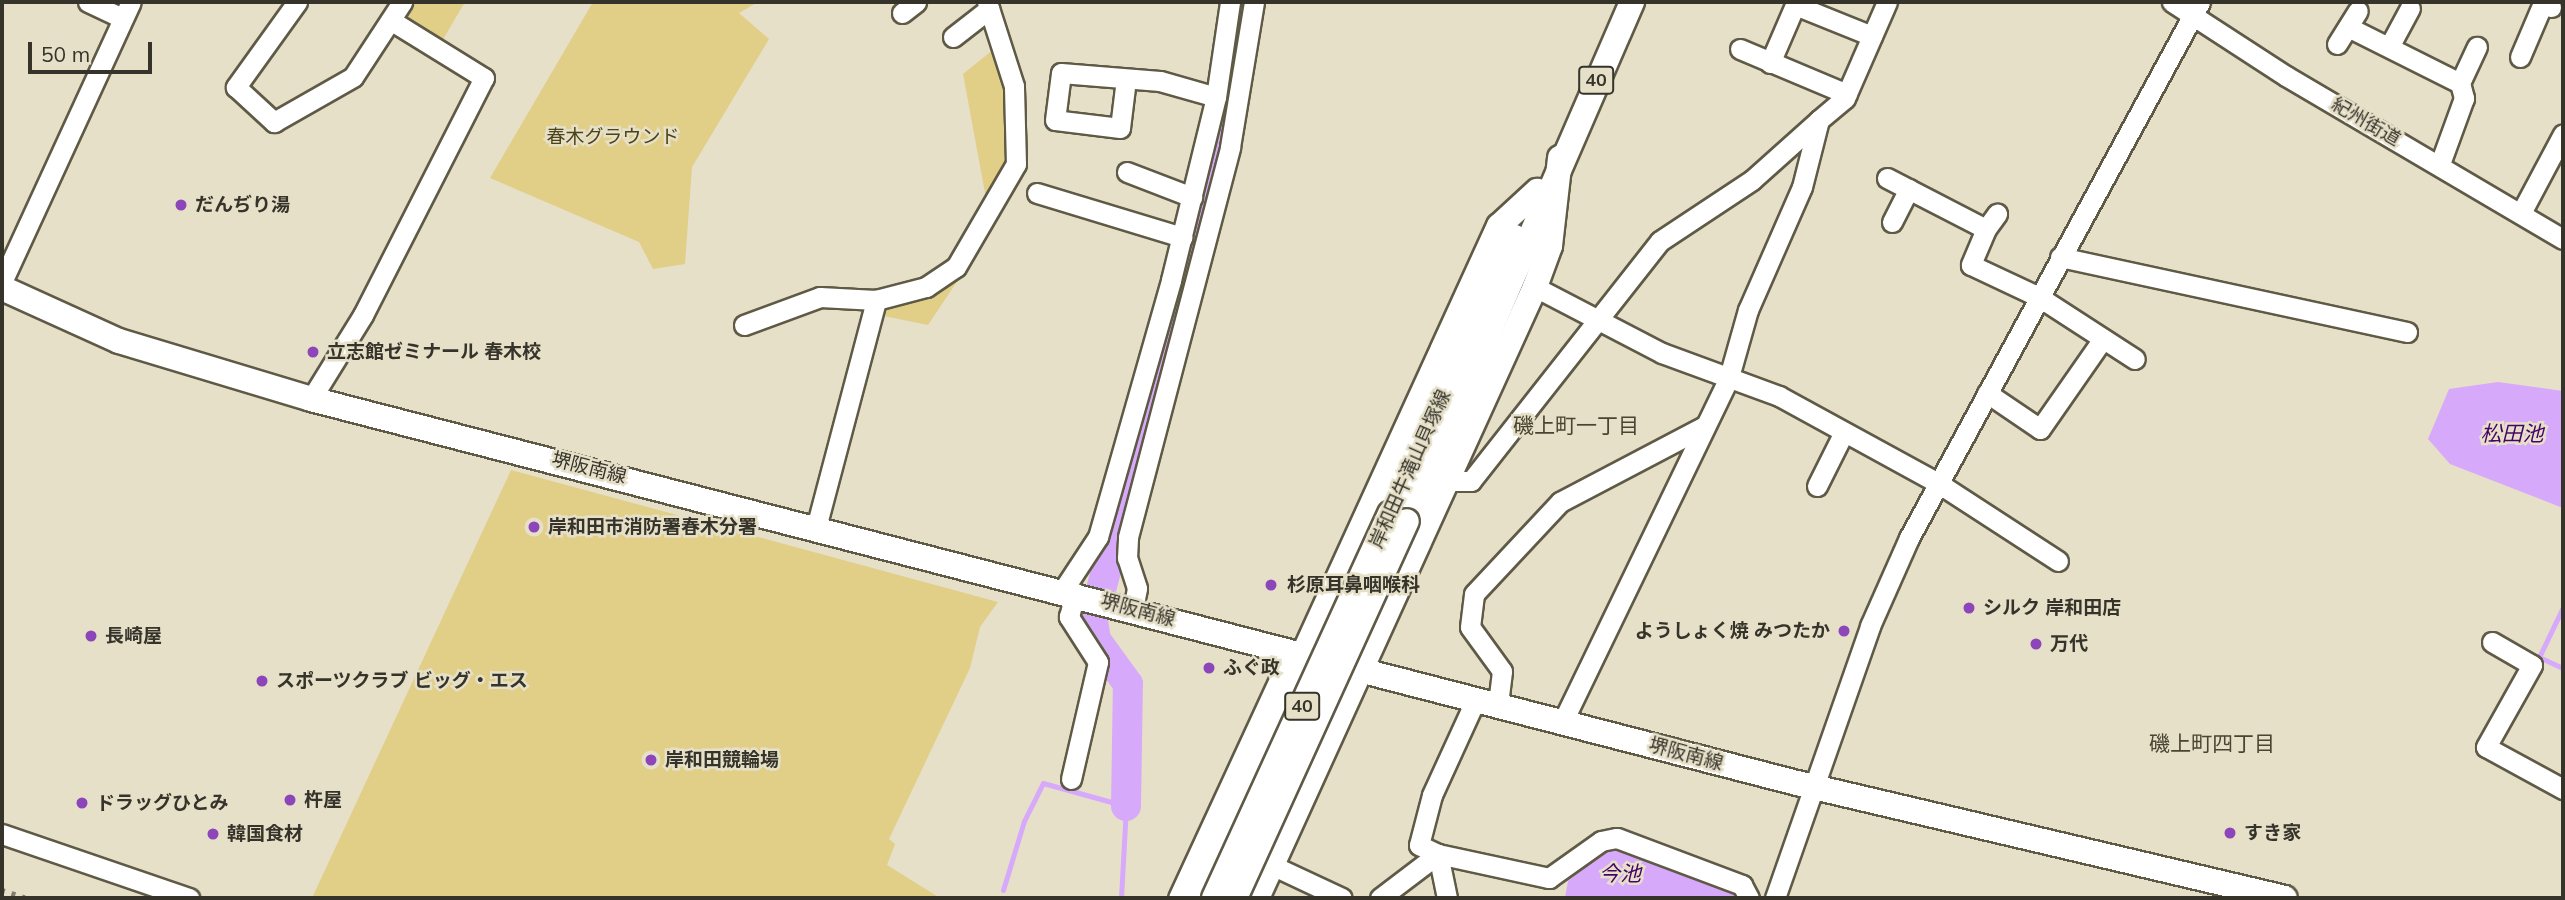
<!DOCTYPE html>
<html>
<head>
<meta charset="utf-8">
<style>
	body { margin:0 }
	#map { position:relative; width:2565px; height:900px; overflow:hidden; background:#e6e0c9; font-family:Mulish,"Noto Sans JP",sans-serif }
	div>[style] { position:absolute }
	.green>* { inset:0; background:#e1ce87 }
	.water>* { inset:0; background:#d7a9fa }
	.stream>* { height:5px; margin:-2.5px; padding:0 2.5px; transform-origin:2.5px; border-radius:2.5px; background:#d7a9fa }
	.river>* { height:30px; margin:-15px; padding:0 15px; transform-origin:15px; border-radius:15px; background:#d7a9fa }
	.roads { filter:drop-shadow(2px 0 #5f5a46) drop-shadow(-2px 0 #5f5a46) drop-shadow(0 2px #5f5a46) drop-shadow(0 -2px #5f5a46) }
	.minor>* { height:19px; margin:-9.5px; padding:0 9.5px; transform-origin:9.5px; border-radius:9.5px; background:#fff }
	.major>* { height:24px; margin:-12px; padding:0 12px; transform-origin:12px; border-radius:12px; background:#fff }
	.rail>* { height:5px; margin-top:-2.5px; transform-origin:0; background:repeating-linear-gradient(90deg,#827e6f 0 3.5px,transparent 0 10.5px) }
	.bridges { filter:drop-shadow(2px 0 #5f5a46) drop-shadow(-2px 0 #5f5a46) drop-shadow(0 2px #5f5a46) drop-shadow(0 -2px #5f5a46) }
	.major-bridge>* { height:24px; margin:-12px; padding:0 12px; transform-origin:12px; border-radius:12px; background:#fff }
	.dots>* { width:19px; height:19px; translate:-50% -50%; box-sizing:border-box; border:4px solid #e6e0c9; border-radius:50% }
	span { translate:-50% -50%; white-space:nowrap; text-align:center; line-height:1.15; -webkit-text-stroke:5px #e6e0c9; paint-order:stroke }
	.shield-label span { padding:2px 5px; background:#e6e0c9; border:2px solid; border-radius:5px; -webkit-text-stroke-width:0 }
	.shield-label { font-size:18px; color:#35332a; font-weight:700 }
	.street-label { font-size:19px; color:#35332a }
	.park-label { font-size:19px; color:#4d4319 }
	.poi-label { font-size:19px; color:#35332a; font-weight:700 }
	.left { translate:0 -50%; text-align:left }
	.right { translate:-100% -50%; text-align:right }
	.neighbourhood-label { font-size:21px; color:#4a4532 }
	.water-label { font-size:21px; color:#460266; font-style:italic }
	.frame { position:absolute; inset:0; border:4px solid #35332a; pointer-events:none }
	.scale { position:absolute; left:28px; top:42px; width:124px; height:32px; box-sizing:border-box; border:4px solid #35332a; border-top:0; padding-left:9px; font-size:21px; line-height:24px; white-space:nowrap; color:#35332a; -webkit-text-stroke:5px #e6e0c9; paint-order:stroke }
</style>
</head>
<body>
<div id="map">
	<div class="green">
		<div style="clip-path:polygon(411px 2px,465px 2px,442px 41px,399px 19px)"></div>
		<div style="clip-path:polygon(593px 2px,758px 2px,739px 13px,769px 39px,692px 167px,685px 264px,653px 269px,639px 242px,490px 178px)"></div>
		<div style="clip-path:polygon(999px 45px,1014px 148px,988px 209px,963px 74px)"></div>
		<div style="clip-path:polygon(948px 269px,960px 277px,928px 325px,884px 316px,892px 285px)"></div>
		<div style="clip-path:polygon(511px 470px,998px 602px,980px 627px,970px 668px,889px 839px,895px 844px,887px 865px,940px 898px,312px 898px)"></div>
	</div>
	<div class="water">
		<div style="clip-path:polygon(2498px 382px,2563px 391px,2563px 508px,2450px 464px,2428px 439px,2449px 389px)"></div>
		<div style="clip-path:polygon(1611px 846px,1726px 888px,1739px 898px,1565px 898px,1568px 881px)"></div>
	</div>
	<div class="stream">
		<div style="left:2563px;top:607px;width:55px;rotate:115.6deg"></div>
		<div style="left:2539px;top:657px;width:26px;rotate:25deg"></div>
		<div style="left:1003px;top:890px;width:72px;rotate:-73.1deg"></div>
		<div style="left:1024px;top:821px;width:42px;rotate:-63.4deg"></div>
		<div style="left:1043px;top:783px;width:86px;rotate:15.5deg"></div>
		<div style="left:1126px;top:806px;width:92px;rotate:93.1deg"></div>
	</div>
	<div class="river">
		<div style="left:1126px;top:806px;width:122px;rotate:-89.1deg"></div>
		<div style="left:1128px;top:684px;width:54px;rotate:-126deg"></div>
		<div style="left:1096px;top:640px;width:20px;rotate:-99deg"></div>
		<div style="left:1093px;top:620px;width:505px;rotate:-75.19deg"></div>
		<div style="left:1222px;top:132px;width:132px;rotate:-81.3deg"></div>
	</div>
	<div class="roads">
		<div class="minor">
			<div style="left:88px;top:2px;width:38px;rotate:25deg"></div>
			<div style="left:297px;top:2px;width:105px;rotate:125.7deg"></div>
			<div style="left:236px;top:87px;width:52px;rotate:42.6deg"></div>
			<div style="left:274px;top:122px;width:91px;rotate:-29.7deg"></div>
			<div style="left:353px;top:77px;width:90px;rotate:-56.8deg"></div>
			<div style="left:2172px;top:2px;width:136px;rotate:33deg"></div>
			<div style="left:2286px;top:76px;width:321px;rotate:30.5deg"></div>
			<div style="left:902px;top:13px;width:18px;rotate:-38deg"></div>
			<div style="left:2348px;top:27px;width:125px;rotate:26.6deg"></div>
			<div style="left:2460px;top:83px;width:16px;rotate:75deg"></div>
			<div style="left:2464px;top:98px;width:70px;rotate:110deg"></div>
			<div style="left:953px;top:37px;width:46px;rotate:-37.9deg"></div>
			<div style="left:2337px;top:44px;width:39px;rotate:-58deg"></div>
			<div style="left:2389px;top:47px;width:44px;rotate:-61.7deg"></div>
			<div style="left:1740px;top:49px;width:116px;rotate:22.8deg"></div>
			<div style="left:2520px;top:57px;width:59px;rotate:-66.9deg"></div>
			<div style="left:2543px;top:3px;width:9px;rotate:27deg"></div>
			<div style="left:1770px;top:63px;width:63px;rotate:-66.7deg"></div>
			<div style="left:1795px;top:5px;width:83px;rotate:21.9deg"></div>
			<div style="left:1126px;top:79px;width:49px;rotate:97deg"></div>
			<div style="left:1120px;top:128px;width:65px;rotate:-173deg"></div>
			<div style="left:1055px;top:120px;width:47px;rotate:-82.7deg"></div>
			<div style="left:1061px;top:73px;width:99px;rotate:4.6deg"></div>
			<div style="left:1160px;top:81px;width:58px;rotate:15.9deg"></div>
			<div style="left:2460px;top:83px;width:40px;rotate:-65deg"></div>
			<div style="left:1127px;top:172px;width:70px;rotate:21deg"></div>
			<div style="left:1887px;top:178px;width:111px;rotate:27.3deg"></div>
			<div style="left:1986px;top:229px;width:39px;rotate:113deg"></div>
			<div style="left:1971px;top:265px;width:75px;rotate:25.2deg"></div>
			<div style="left:2039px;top:297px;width:114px;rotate:32.9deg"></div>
			<div style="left:1037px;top:193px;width:152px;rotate:16.9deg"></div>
			<div style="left:2521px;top:213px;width:89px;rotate:-62deg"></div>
			<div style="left:1892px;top:222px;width:37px;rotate:-63deg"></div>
			<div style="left:1986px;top:229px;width:19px;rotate:-54deg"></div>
			<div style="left:2060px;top:257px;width:355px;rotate:12.2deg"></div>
			<div style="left:2px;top:282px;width:308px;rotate:-65.3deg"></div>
			<div style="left:1535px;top:287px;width:143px;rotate:27.5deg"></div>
			<div style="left:1662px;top:353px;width:125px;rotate:20.2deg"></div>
			<div style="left:1779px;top:396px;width:181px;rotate:28.7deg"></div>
			<div style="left:1938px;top:483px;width:143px;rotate:33deg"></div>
			<div style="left:744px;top:325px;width:81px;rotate:-20.2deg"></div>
			<div style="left:820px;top:297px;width:56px;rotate:3.1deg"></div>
			<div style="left:1987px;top:393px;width:64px;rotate:34.2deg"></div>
			<div style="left:2040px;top:429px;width:108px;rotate:-55.1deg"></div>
			<div style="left:311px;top:399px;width:99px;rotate:-58.2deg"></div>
			<div style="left:363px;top:315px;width:266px;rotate:-63deg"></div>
			<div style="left:484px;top:78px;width:110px;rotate:-148.3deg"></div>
			<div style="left:1446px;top:481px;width:25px"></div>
			<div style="left:1471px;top:481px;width:305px;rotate:-51.8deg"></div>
			<div style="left:1660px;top:241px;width:110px;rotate:-33.5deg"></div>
			<div style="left:1752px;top:180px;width:90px;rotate:-41.8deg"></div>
			<div style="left:1817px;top:486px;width:60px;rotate:-63.4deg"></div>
			<div style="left:817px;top:524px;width:232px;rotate:-75.2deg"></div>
			<div style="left:876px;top:300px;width:52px;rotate:-14.6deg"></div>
			<div style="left:926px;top:287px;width:36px;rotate:-34deg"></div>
			<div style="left:956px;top:267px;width:119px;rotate:-59.8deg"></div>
			<div style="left:1016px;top:164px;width:78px;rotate:-91.5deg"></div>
			<div style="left:1014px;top:86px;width:88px;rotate:-107.8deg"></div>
			<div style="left:1063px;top:590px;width:64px;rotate:-56.6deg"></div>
			<div style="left:1098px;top:537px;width:267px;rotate:-74.1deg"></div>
			<div style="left:1171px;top:280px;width:188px;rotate:-76.2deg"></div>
			<div style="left:1216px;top:97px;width:96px;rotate:-81.6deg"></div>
			<div style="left:1133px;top:609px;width:21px;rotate:-79deg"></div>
			<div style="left:1137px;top:588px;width:32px;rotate:-108deg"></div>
			<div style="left:1127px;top:558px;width:21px;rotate:-87deg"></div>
			<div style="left:1128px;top:537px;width:403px;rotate:-75.3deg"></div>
			<div style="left:1230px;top:147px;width:147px;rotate:-80.6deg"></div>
			<div style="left:2492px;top:642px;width:46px;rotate:29.9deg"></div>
			<div style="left:2532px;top:665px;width:94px;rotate:119.3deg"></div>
			<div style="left:2486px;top:747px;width:88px;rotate:28.6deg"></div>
			<div style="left:1498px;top:704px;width:33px;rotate:-83deg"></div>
			<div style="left:1502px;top:671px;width:54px;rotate:-126deg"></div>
			<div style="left:1470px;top:627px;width:33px;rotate:-83deg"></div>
			<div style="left:1474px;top:594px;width:126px;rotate:-46.9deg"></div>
			<div style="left:1560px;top:502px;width:164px;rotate:-27.7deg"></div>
			<div style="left:1563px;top:721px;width:382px;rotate:-64.2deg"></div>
			<div style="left:1729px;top:377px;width:70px;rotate:-74.2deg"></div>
			<div style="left:1748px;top:310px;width:134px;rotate:-66.3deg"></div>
			<div style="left:1802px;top:187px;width:69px;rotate:-75.8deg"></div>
			<div style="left:1819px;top:120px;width:34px;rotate:-40deg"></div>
			<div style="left:1845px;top:98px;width:105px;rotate:-66.4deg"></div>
			<div style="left:1071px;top:779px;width:120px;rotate:-77deg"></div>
			<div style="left:1098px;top:662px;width:54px;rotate:-122.8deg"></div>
			<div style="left:1069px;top:617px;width:25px;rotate:-76deg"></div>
			<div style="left:2px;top:834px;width:198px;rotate:18.9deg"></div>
			<div style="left:1280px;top:869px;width:68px;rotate:25.1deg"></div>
			<div style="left:1178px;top:898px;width:246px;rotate:-65.2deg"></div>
			<div style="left:1281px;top:675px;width:16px;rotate:-45deg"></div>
			<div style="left:1380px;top:898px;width:73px;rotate:-37.2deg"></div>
			<div style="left:1438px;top:854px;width:114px;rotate:12.2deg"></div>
			<div style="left:1549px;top:878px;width:64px;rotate:-35.4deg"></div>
			<div style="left:1601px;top:841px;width:16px;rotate:-11deg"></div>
			<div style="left:1617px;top:838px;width:134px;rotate:20.6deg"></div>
			<div style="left:1742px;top:885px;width:15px;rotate:62deg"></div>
			<div style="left:1447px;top:898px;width:45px;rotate:-101.6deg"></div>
			<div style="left:1438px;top:854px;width:21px;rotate:-155deg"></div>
			<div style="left:1419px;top:845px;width:52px;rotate:-75.4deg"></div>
			<div style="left:1432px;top:795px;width:106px;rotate:-65.4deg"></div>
			<div style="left:1775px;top:898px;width:288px;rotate:-70.7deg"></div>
			<div style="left:1870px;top:626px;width:96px;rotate:-66.1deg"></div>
			<div style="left:1909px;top:538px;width:610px;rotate:-61.5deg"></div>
		</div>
		<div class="major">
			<div style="left:2px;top:288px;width:128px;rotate:24.4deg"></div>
			<div style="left:119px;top:341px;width:201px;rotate:16.8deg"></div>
			<div style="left:311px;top:399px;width:1535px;rotate:14.49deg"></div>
			<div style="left:1797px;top:783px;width:501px;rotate:13.26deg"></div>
			<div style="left:1390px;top:513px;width:303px;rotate:-65.6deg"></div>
			<div style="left:1407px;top:521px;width:566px;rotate:-66.56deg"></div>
			<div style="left:1192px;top:898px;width:739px;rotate:-65.45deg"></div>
			<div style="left:1499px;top:226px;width:52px;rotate:-42.6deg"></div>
			<div style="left:1257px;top:898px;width:671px;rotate:-65.53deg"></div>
			<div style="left:1535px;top:287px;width:44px;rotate:-69.9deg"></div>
			<div style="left:1550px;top:246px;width:89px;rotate:-83.5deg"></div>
		</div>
	</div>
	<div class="rail">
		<div style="left:2px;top:890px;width:25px;rotate:18deg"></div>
	</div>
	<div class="bridges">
		<div class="major-bridge">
			<div style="left:1214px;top:898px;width:423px;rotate:-65.4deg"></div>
			<div style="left:1235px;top:898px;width:414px;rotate:-65.5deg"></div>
		</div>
	</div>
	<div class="dots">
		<div style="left:181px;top:205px;background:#8d46b9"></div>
		<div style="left:313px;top:352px;background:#8d46b9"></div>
		<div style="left:534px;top:527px;background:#8d46b9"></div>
		<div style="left:1271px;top:585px;background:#8d46b9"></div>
		<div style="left:1969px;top:608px;background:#8d46b9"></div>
		<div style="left:1844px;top:631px;background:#8d46b9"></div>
		<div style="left:91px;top:636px;background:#8d46b9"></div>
		<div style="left:2036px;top:644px;background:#8d46b9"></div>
		<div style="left:1209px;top:668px;background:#8d46b9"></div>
		<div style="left:262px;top:681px;background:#8d46b9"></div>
		<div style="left:651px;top:760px;background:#8d46b9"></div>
		<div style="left:290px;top:800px;background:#8d46b9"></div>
		<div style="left:82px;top:803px;background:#8d46b9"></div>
		<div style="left:2230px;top:833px;background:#8d46b9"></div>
		<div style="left:213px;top:834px;background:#8d46b9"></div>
	</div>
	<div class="shield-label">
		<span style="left:1596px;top:80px">40</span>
		<span style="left:1302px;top:706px">40</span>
	</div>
	<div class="street-label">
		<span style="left:2366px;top:122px;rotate:30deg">紀州街道</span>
		<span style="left:589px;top:468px;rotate:14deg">堺阪南線</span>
		<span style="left:1410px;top:469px;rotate:-66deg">岸和田牛滝山貝塚線</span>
		<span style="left:1138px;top:610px;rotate:15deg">堺阪南線</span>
		<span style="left:1686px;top:754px;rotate:15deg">堺阪南線</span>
	</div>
	<div class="park-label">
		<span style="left:613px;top:137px">春木グラウンド</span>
	</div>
	<div class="poi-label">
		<span class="left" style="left:195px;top:205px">だんぢり湯</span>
		<span class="left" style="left:327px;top:352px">立志館ゼミナール 春木校</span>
		<span class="left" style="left:548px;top:527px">岸和田市消防署春木分署</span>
		<span class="left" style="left:1287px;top:585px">杉原耳鼻咽喉科</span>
		<span class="left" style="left:1983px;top:608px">シルク 岸和田店</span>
		<span class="right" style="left:1830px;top:631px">ようしょく焼 みつたか</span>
		<span class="left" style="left:105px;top:636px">長崎屋</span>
		<span class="left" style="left:2050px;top:644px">万代</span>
		<span class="left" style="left:1223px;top:668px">ふぐ政</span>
		<span class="left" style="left:276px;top:681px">スポーツクラブ ビッグ・エス</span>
		<span class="left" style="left:665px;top:760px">岸和田競輪場</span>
		<span class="left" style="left:304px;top:800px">杵屋</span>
		<span class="left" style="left:96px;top:803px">ドラッグひとみ</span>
		<span class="left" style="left:2244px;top:833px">すき家</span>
		<span class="left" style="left:227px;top:834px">韓国食材</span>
	</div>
	<div class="neighbourhood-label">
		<span style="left:1576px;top:425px">磯上町一丁目</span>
		<span style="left:2212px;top:743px">磯上町四丁目</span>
	</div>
	<div class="water-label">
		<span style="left:2512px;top:433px">松田池</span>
		<span style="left:1620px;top:873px">今池</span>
	</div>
	<div class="frame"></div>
	<div class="scale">50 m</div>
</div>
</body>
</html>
